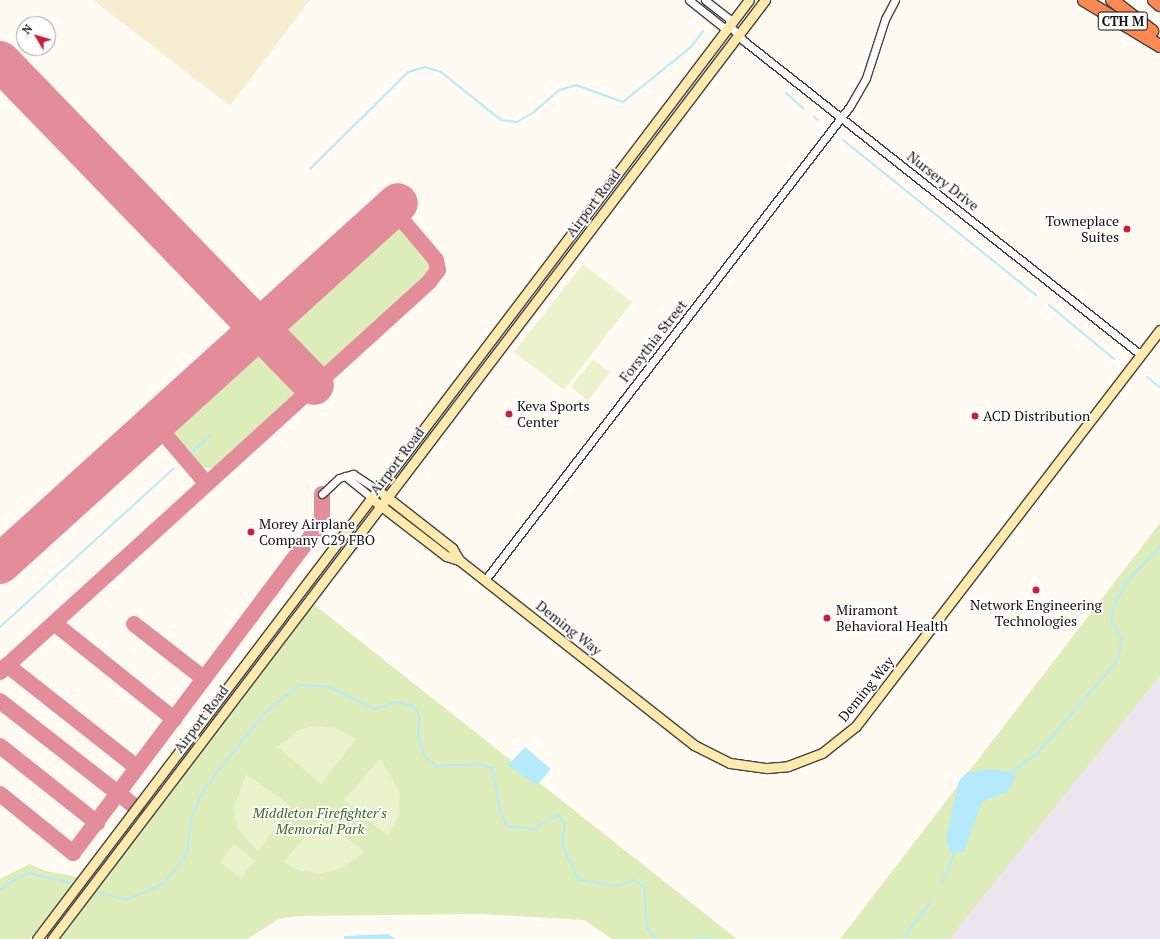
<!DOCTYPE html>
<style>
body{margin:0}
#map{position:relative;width:1160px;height:939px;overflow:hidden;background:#fffbf3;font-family:"PT Serif",serif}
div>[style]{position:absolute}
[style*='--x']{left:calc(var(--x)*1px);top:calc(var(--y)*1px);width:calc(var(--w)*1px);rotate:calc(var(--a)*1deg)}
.industrial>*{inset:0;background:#ece4ef}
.farmland>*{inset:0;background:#f7eed1}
.green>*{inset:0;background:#dcedb9}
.pitch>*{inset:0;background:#ebf3cc}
.water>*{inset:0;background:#b4eafa}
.stream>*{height:2px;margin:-1px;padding:0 1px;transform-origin:1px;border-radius:1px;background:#b4eafa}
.taxiway>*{height:16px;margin:-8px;padding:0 8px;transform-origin:8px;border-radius:8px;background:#e48d9a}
.runway>*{height:40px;margin:-20px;padding:0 20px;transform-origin:20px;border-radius:20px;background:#e48d9a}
.roads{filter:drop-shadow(1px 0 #434343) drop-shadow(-1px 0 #434343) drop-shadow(0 1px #434343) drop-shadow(0 -1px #434343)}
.street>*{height:7px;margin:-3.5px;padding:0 3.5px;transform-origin:3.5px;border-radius:3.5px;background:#fff}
.secondary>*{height:9px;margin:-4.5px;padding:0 4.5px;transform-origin:4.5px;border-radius:4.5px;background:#ffeaae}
.highway>*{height:12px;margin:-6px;padding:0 6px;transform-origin:6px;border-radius:6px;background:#fc8854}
.dots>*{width:11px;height:11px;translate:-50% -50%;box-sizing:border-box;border:2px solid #fff;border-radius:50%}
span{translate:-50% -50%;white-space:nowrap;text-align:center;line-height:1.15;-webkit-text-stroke:4px #fff;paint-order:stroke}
.shield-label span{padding:1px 3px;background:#fff;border:1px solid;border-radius:3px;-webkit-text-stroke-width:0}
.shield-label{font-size:13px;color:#101010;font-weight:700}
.street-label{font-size:14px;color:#101010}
.poi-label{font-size:14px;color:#101010}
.right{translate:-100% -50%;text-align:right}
.left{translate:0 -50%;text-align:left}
.park-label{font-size:14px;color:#386d1b;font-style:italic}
.north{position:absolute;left:16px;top:16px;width:40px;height:40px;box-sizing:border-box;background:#fff;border:1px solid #9f9f9f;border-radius:50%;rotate:308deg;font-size:11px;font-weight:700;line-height:16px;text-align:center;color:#101010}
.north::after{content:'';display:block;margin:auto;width:14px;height:18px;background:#c91f40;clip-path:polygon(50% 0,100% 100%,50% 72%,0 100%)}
</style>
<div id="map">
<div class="industrial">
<div style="clip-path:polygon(1160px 676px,1160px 939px,949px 939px,971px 909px)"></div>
</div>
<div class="farmland">
<div style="clip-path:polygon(93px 0,310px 0,230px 106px)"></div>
</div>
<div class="green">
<div style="clip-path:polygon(397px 227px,429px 257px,432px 267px,426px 277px,325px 369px,282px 325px,383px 233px)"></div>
<div style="clip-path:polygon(258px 348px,300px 391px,220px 465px,214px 469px,201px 467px,172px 434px,175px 422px)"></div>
<div style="clip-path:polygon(1160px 523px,1160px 676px,949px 939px,840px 939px)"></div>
<div style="clip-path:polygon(312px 603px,737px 939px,612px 939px,584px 920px,482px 914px,298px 916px,279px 919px,247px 939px,61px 939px,83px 908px,81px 906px)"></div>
<div style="clip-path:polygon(30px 864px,46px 871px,78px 877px,30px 939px,0 939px,0 879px)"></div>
</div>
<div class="pitch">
<div style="clip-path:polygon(583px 264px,632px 302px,564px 390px,514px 352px)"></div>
<div style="clip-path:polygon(593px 359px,610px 372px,588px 401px,571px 387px)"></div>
<div style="clip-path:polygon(315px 726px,336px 728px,356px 739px,321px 784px,278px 747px,298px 730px)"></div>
<div style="clip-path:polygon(380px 759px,400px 792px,399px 815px,388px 836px,344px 800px)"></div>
<div style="clip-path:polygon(246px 774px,291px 806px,258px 852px,237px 827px,234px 808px)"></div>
<div style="clip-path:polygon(320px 819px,365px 852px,340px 869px,321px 873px,300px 871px,284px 862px)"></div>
<div style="clip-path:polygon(234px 844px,255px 861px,241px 878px,220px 862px)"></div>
</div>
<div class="water">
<div style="clip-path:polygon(525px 747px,551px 769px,537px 785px,508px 765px)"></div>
<div style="clip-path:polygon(991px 769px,1015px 773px,1014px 781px,1007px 792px,982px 802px,964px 852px,950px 852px,946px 838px,959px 781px,966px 773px)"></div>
<div style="clip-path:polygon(388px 934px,396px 939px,344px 939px,344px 936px)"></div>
</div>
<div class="stream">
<div style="--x:786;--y:93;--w:24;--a:42"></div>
<div style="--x:814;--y:117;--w:5;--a:37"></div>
<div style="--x:843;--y:140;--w:248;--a:38.8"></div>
<div style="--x:310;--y:169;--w:138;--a:-44.7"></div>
<div style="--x:408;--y:72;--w:18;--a:-16"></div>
<div style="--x:425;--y:67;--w:17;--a:17"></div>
<div style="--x:441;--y:72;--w:77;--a:38.7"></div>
<div style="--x:501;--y:120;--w:16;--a:7"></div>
<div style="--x:517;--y:122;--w:20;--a:-30"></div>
<div style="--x:534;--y:112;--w:33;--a:-41"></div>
<div style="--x:559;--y:90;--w:18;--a:-16"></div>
<div style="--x:576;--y:85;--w:50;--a:19.9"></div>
<div style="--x:623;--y:102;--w:87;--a:-39"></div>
<div style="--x:691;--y:47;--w:20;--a:-53"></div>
<div style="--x:1049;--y:305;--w:85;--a:39.7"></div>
<div style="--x:1147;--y:377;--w:16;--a:38"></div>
<div style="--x:190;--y:454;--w:26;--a:-43"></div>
<div style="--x:0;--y:627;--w:236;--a:-42.4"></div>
<div style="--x:1009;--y:773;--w:32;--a:-34"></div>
<div style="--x:1036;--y:755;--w:124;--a:-49.2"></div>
<div style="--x:1117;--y:661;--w:22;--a:-77"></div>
<div style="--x:1122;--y:640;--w:22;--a:-120"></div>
<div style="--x:1111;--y:621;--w:18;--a:-77"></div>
<div style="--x:1115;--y:603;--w:26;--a:-61"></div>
<div style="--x:1128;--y:580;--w:46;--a:-45.9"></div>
<div style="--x:942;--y:884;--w:37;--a:-68"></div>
<div style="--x:0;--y:889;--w:32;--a:-30"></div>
<div style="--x:28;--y:873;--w:48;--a:13.2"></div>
<div style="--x:92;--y:890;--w:35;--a:16"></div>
<div style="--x:126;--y:900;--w:40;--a:-23.4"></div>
<div style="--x:163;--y:884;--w:39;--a:-52"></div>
<div style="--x:187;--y:853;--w:35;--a:-83"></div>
<div style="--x:191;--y:818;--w:33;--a:-65"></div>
<div style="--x:205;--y:788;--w:95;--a:-51.8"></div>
<div style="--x:264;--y:713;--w:46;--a:-37.9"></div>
<div style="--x:300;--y:685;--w:29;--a:4"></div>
<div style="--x:329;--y:687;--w:51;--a:25.6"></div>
<div style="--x:375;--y:709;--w:22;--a:-18"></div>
<div style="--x:396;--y:702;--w:16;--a:11"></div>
<div style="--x:412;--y:705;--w:14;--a:56"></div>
<div style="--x:420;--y:717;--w:18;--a:96"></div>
<div style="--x:418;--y:735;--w:21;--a:73"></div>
<div style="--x:424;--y:755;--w:16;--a:45"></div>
<div style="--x:435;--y:766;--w:43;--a:-2.7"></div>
<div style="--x:478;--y:764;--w:15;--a:16"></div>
<div style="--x:492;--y:768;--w:43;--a:79.2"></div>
<div style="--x:500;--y:810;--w:17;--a:66"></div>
<div style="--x:507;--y:826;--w:27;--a:6"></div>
<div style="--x:534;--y:829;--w:28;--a:-30"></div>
<div style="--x:558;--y:815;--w:11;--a:52"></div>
<div style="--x:565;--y:824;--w:21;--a:98"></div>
<div style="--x:562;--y:845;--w:39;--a:64"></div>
<div style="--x:579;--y:880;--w:36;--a:9"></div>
<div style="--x:615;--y:886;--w:19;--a:-18"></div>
<div style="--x:633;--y:880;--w:13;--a:29"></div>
<div style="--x:644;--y:886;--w:42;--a:85.9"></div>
<div style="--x:647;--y:928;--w:15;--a:48"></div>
<div style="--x:694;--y:939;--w:17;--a:0"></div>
<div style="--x:903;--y:939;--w:49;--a:-53.4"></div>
</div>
<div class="taxiway">
<div style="--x:155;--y:423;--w:79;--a:49.6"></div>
<div style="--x:54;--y:623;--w:154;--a:38.7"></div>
<div style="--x:134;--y:624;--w:88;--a:38"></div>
<div style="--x:7;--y:665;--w:164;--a:38.3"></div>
<div style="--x:0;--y:672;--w:580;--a:-42.27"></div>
<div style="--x:429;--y:282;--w:15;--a:-53"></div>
<div style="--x:438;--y:270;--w:10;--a:-101"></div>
<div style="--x:436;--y:260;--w:68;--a:-130.2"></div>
<div style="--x:0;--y:701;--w:174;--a:38"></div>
<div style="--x:0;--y:746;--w:124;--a:38.4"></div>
<div style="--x:0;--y:794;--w:94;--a:38.9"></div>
<div style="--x:73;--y:853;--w:415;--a:-53.1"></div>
<div style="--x:322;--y:521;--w:27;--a:-90"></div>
</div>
<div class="runway">
<div style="--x:0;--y:61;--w:451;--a:45.9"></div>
<div style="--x:0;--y:564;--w:537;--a:-42.21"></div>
</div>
<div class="roads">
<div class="street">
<div style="--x:689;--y:0;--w:43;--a:38.5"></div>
<div style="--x:723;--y:27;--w:7;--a:-8"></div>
<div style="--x:705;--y:0;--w:31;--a:38"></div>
<div style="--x:729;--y:19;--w:7;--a:82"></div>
<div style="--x:730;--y:26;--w:21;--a:47"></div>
<div style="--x:744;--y:41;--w:506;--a:38.34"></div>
<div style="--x:345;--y:476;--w:35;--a:39"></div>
<div style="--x:322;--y:494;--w:23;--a:-43"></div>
<div style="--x:339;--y:478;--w:15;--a:-16"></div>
<div style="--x:353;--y:474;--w:30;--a:33"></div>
<div style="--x:485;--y:580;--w:598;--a:-52.4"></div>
<div style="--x:850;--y:106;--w:32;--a:-60"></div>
<div style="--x:866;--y:78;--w:62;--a:-72.1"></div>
<div style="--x:885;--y:19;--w:21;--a:-62"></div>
</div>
<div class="secondary">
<div style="--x:383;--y:494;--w:88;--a:38"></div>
<div style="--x:452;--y:548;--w:14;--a:60"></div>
<div style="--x:459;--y:560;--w:299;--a:38.2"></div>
<div style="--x:694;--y:745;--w:40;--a:26.6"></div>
<div style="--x:730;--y:763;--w:37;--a:8"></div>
<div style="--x:767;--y:768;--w:21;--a:-5"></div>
<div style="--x:788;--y:766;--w:36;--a:-21"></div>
<div style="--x:822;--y:753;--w:43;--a:-38.5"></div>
<div style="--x:856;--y:726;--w:499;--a:-52.5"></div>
<div style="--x:376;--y:502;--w:88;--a:37.6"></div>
<div style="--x:446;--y:556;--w:14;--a:17"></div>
<div style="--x:37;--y:939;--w:1178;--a:-52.83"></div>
<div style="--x:52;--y:939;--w:1179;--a:-52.79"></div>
</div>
<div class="highway">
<div style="--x:1084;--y:0;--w:89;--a:31.2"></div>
<div style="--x:1112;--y:0;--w:51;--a:37.8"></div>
<div style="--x:1154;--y:0;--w:8;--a:40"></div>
</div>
</div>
<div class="dots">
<div style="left:1127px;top:229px;background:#c91f40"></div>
<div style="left:509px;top:414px;background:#c91f40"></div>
<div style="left:975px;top:416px;background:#c91f40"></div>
<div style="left:251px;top:532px;background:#c91f40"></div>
<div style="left:1036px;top:590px;background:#c91f40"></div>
<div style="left:827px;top:618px;background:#c91f40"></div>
</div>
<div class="shield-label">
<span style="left:1123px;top:21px">CTH M</span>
</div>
<div class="street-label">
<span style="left:943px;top:181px;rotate:38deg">Nursery Drive</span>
<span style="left:593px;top:203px;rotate:-53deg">Airport Road</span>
<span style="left:653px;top:341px;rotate:-52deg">Forsythia Street</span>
<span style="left:397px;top:461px;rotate:-53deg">Airport Road</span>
<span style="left:569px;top:628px;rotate:38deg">Deming Way</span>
<span style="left:866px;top:689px;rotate:-51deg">Deming Way</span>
<span style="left:201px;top:719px;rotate:-53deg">Airport Road</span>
</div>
<div class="poi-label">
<span class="right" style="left:1119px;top:229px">Towneplace<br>Suites</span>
<span class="left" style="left:517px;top:414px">Keva Sports<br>Center</span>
<span class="left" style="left:983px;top:416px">ACD Distribution</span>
<span class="left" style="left:259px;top:532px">Morey Airplane<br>Company C29 FBO</span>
<span style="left:1036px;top:613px">Network Engineering<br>Technologies</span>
<span class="left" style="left:836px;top:618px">Miramont<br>Behavioral Health</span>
</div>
<div class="park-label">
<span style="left:320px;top:821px">Middleton Firefighter's<br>Memorial Park</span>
</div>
<div class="north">N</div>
</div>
